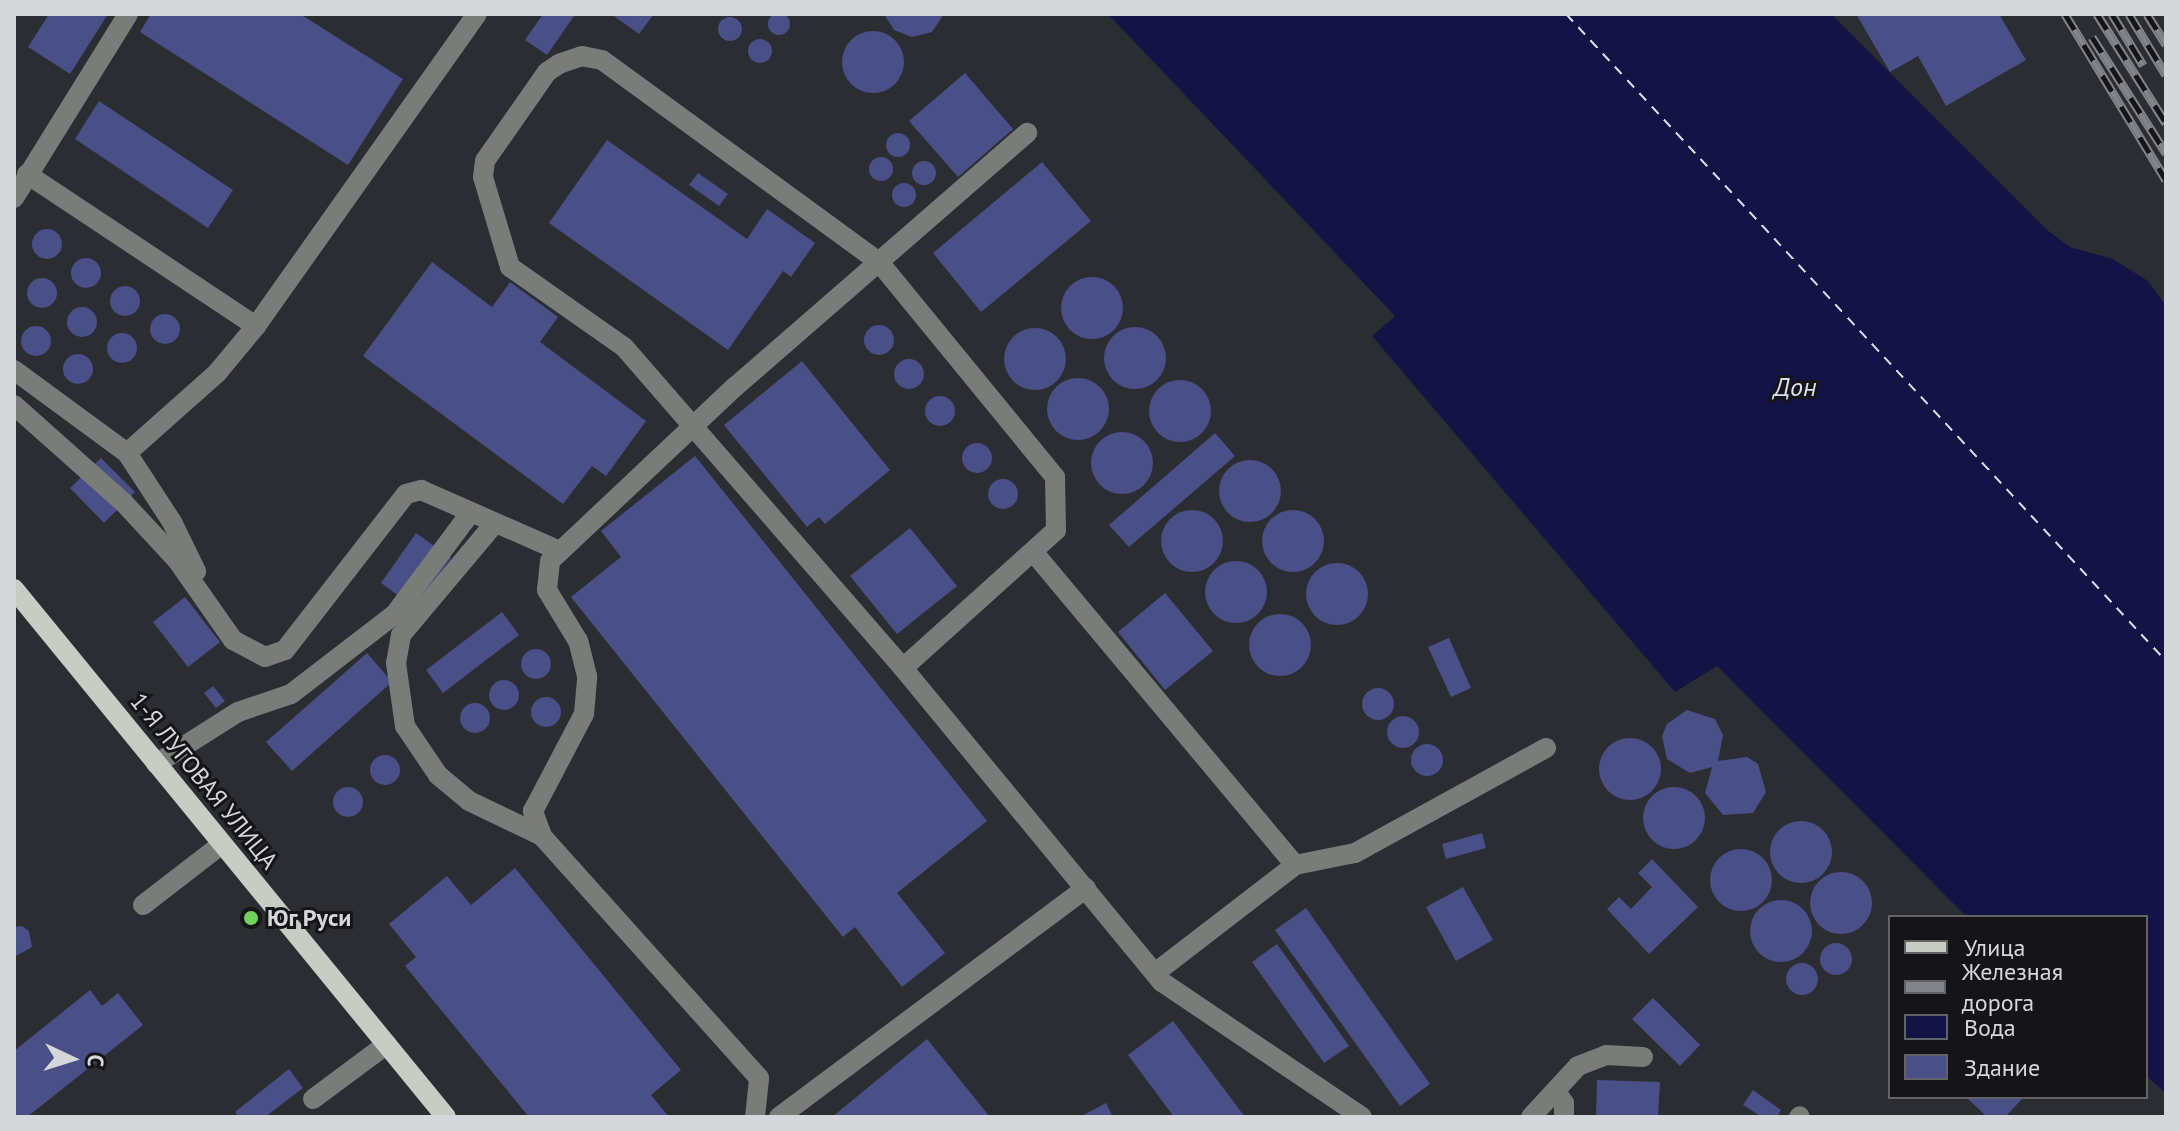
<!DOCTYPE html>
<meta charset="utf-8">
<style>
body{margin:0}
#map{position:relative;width:2180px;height:1131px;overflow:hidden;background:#2b2d33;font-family:"PT Sans",sans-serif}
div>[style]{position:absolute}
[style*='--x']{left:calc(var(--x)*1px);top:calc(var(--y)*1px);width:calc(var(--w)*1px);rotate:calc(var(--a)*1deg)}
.water>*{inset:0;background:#141345}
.ferry>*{height:2px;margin-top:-1px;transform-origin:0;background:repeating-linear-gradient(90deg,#dadeef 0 10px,transparent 0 18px)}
.building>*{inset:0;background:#494f87}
.round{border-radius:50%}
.minor>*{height:20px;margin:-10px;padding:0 10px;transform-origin:10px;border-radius:10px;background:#7a7c79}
.major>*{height:20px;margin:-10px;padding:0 10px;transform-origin:10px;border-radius:10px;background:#c7ccc5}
.rail>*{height:9px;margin-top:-4.5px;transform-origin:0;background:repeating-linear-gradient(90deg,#151518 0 18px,#828489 0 36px);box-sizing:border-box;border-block:2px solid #828489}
.dots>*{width:22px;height:22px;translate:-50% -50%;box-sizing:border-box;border:4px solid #151518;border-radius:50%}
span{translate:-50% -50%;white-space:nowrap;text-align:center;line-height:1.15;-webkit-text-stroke:6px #151518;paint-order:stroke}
.street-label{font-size:24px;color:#d6d7db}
.poi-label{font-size:24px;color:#d6d7db;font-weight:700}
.left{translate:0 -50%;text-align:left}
.water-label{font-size:26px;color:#dadeef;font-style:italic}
.frame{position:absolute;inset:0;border:16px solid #d6d7db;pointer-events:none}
.legend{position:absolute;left:1888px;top:915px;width:260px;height:184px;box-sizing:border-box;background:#151518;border:2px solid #626366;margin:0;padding:10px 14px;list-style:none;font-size:24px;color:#d6d7db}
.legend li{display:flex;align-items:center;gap:16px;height:40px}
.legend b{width:40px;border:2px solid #626366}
.north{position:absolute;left:32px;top:1019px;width:80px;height:80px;-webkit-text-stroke:6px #151518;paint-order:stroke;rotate:94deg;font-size:22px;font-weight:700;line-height:32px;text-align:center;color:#d6d7db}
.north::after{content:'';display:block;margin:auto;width:28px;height:36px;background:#d6d7db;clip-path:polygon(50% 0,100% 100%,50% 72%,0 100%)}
</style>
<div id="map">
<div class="water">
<div style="clip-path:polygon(1108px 14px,1831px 14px,2047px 230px,2070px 247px,2113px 259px,2148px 281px,2166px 306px,2166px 1093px,2146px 1076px,2146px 917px,1967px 917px,1717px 666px,1675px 692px,1372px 336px,1395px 316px)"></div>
</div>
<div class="ferry">
<div style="--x:1566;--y:14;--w:882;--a:47.16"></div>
</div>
<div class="building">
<div class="round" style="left:768px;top:13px;width:22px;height:22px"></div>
<div style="clip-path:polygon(49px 14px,108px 14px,70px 74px,28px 47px)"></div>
<div style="clip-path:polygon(151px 14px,300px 14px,403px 79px,348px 165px,140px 32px)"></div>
<div style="clip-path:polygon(543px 14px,574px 16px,547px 55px,525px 40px)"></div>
<div style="clip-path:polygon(611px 14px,654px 14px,639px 34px)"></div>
<div style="clip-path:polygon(884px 14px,944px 14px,932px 32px,912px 37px,894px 30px)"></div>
<div style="clip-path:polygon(1856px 14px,1999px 14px,2026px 60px,1946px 106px,1918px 56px,1890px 72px)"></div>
<div class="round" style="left:718px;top:17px;width:24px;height:24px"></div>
<div class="round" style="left:842px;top:31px;width:62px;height:62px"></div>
<div class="round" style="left:748px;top:39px;width:24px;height:24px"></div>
<div style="clip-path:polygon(965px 73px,1013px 129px,958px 177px,909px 121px)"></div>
<div style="clip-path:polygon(99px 101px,233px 190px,208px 228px,75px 139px)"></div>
<div class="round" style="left:886px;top:133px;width:24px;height:24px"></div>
<div style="clip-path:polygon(607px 140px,747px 239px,767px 209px,815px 243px,791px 277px,783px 271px,728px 350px,549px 223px)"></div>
<div class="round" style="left:869px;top:157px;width:24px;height:24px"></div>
<div class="round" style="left:912px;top:161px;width:24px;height:24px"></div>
<div style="clip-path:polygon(1042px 162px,1091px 221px,981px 312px,933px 253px)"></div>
<div style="clip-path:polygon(698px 173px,728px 194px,719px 206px,689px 185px)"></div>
<div class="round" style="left:892px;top:183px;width:24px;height:24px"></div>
<div class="round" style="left:32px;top:229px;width:30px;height:30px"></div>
<div class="round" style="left:71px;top:258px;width:30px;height:30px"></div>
<div style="clip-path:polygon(432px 262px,492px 307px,510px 282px,558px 317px,540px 342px,646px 421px,606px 476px,592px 466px,563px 504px,363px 356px)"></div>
<div class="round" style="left:1061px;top:277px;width:62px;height:62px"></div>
<div class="round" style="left:27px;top:278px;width:30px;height:30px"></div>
<div class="round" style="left:110px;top:286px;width:30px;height:30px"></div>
<div class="round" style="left:67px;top:307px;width:30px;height:30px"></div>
<div class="round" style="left:150px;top:314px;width:30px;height:30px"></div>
<div class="round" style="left:864px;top:325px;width:30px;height:30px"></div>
<div class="round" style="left:21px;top:326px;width:30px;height:30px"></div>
<div class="round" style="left:1104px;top:327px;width:62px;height:62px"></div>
<div class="round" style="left:1004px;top:328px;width:62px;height:62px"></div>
<div class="round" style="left:107px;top:333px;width:30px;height:30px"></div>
<div class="round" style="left:63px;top:354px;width:30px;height:30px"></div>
<div class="round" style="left:894px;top:359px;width:30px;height:30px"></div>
<div style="clip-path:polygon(802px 361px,890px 470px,825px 524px,819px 517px,807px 527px,724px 425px)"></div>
<div class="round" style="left:1047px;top:378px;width:62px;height:62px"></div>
<div class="round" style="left:1149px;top:380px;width:62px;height:62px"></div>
<div class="round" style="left:925px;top:396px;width:30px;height:30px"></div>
<div class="round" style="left:1091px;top:432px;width:62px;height:62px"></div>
<div style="clip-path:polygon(1215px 433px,1235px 456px,1129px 547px,1109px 525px)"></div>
<div class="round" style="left:962px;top:443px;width:30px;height:30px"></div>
<div style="clip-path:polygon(695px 456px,987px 821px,897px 893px,945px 953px,902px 987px,855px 927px,843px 937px,571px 597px,621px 557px,601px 531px)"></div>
<div style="clip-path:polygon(101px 458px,135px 492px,104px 523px,70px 488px)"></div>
<div class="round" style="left:1219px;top:460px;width:62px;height:62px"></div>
<div class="round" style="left:988px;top:479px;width:30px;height:30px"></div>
<div class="round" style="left:1161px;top:510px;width:62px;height:62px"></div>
<div class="round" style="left:1262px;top:510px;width:62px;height:62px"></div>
<div style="clip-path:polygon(910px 528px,957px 586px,897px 634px,850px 576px)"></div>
<div style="clip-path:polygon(416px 533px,451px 558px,415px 608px,381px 583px)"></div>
<div class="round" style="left:1205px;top:561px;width:62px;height:62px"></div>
<div class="round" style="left:1306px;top:563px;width:62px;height:62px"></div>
<div style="clip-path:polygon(1165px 593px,1213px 651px,1165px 690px,1118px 632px)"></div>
<div style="clip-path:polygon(185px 597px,220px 642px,188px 667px,153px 622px)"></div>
<div style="clip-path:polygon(502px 612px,519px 635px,443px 693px,426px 670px)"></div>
<div class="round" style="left:1249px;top:614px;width:62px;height:62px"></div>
<div style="clip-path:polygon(1449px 638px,1471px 688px,1451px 697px,1428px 647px)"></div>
<div class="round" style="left:521px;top:649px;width:30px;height:30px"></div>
<div style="clip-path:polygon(367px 653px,392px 682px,292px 771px,266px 742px)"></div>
<div class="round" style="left:489px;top:680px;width:30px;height:30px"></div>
<div style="clip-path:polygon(213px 686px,225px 701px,216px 708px,204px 693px)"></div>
<div class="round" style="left:1362px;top:688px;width:32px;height:32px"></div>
<div class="round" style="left:531px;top:697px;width:30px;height:30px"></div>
<div class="round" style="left:460px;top:703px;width:30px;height:30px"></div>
<div style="clip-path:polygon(1687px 710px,1715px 719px,1723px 735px,1718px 761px,1747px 757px,1758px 764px,1766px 792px,1753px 813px,1723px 815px,1705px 793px,1712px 767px,1690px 773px,1667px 759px,1662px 736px,1667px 724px)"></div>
<div class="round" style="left:1387px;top:716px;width:32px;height:32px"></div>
<div class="round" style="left:1599px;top:738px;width:62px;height:62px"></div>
<div class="round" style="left:1411px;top:744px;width:32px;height:32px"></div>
<div class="round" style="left:370px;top:755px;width:30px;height:30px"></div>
<div class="round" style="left:333px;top:787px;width:30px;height:30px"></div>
<div class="round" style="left:1643px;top:787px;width:62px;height:62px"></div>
<div class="round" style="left:1770px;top:821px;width:62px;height:62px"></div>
<div style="clip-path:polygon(1482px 833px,1486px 848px,1446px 859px,1442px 844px)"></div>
<div class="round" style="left:1710px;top:849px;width:62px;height:62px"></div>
<div style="clip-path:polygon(1652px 859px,1698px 907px,1649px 954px,1607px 909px,1619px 897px,1631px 909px,1652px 887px,1638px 873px)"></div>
<div style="clip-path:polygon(515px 868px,681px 1070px,651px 1095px,669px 1117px,529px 1117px,405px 966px,416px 957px,389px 924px,447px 876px,471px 905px)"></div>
<div class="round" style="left:1810px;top:872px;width:62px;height:62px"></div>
<div style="clip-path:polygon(1463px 887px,1493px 940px,1456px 961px,1426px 907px)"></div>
<div class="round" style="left:1750px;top:900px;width:62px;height:62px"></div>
<div style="clip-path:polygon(1306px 908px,1430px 1084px,1400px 1106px,1275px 930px)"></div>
<div style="clip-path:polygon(22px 926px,29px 931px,32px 947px,14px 957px,14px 927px)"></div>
<div class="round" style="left:1820px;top:943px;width:32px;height:32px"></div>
<div style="clip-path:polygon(1277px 944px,1349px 1046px,1324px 1063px,1252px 962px)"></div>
<div class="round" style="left:1786px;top:963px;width:32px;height:32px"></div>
<div style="clip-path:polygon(90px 990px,102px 1006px,118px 993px,143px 1025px,27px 1117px,14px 1117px,14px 1051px)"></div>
<div style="clip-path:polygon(1653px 998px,1700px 1045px,1680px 1066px,1632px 1019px)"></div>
<div style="clip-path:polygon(1173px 1021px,1245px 1117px,1174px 1117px,1128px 1055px)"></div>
<div style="clip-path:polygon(927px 1039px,990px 1117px,832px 1117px)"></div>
<div style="clip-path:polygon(289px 1069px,303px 1088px,265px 1117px,239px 1117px,235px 1112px)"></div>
<div style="clip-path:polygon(1597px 1080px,1660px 1082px,1658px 1117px,1596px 1117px)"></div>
<div style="clip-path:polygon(1753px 1090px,1781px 1110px,1777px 1117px,1762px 1117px,1743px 1105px)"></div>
<div style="clip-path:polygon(1966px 1097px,2024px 1097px,2005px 1117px,1987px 1117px)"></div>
<div style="clip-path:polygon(1106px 1103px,1113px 1117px,1080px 1117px)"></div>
</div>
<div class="minor">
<div style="--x:27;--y:174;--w:275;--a:33.6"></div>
<div style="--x:14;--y:198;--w:216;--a:-58.2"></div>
<div style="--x:14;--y:370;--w:140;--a:36.3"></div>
<div style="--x:127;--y:453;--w:82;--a:56.9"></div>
<div style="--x:172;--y:522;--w:55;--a:63.9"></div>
<div style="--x:14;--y:405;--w:147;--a:41.7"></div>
<div style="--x:124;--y:503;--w:78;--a:47.1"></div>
<div style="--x:177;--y:560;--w:98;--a:55"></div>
<div style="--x:233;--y:640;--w:36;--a:28"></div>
<div style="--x:265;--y:657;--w:21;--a:-19"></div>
<div style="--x:285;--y:650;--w:197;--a:-52.2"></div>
<div style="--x:406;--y:494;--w:16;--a:-15"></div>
<div style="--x:421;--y:490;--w:152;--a:23.7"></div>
<div style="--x:127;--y:453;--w:120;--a:-41.6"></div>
<div style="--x:217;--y:373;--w:61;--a:-50.3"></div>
<div style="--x:256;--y:326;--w:382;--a:-54.7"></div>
<div style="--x:495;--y:523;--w:146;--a:130"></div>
<div style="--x:401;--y:635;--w:28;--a:100"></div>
<div style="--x:396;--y:663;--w:64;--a:81.9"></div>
<div style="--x:405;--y:726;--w:59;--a:56"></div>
<div style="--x:438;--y:775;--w:40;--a:40"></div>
<div style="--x:469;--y:801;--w:81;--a:25.6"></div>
<div style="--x:1035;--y:554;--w:405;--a:50.1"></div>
<div style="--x:903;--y:668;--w:206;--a:-42"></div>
<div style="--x:1056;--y:530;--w:53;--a:-91.1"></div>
<div style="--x:1055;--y:477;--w:278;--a:-129.3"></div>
<div style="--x:879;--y:262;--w:343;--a:-143.9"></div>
<div style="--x:602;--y:60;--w:20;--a:-169"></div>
<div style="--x:582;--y:56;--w:24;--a:161"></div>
<div style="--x:559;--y:64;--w:14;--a:146"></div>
<div style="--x:547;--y:72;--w:108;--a:124.9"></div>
<div style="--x:485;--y:161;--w:16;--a:97"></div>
<div style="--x:483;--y:177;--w:94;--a:73.3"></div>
<div style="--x:510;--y:267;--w:139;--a:35.1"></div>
<div style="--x:624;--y:347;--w:425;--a:49"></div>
<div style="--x:903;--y:668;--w:407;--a:50.5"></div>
<div style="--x:1162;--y:982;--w:241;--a:34"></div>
<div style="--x:156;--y:764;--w:97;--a:-32.4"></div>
<div style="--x:238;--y:712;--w:56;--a:-18.8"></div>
<div style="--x:291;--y:694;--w:131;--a:-37.6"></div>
<div style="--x:395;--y:614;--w:127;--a:-53.3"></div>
<div style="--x:143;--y:905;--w:100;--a:-37.7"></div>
<div style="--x:1155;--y:973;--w:177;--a:-37.6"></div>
<div style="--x:1295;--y:865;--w:61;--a:-11.3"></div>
<div style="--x:1355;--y:853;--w:218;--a:-28.8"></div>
<div style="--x:1556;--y:1092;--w:14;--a:54"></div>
<div style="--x:1564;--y:1103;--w:14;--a:90"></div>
<div style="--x:313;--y:1099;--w:92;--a:-36.6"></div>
<div style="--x:755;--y:1117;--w:39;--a:-84"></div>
<div style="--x:759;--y:1078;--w:325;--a:-131.9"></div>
<div style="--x:542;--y:836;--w:27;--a:-110"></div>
<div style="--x:533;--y:811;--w:110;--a:-62.3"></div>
<div style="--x:584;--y:714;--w:38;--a:-85"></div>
<div style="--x:587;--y:676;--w:36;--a:-104"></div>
<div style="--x:578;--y:641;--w:60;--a:-121.3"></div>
<div style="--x:547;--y:590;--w:29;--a:-84"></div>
<div style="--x:550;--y:561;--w:255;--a:-43.3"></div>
<div style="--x:736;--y:386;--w:386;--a:-41"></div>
<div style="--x:779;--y:1117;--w:383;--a:-36.7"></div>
<div style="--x:1531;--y:1117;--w:69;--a:-47.3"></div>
<div style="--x:1578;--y:1066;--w:30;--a:-21"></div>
<div style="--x:1606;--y:1055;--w:37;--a:3"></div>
<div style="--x:1799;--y:1117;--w:1;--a:-45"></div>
</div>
<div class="major">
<div style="--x:14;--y:589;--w:682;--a:50.71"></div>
</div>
<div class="rail">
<div style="--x:2065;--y:14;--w:194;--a:58.7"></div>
<div style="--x:2097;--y:14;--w:129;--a:57.7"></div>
<div style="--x:2112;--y:14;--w:60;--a:58.7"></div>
<div style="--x:2129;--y:14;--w:71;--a:58.8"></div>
<div style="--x:2147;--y:14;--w:36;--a:58"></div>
<div style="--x:2092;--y:37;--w:138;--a:57.5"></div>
</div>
<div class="dots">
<div style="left:251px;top:918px;background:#73d25c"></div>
</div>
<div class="street-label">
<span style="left:204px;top:781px;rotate:51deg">1-Я ЛУГОВАЯ УЛИЦА</span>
</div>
<div class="poi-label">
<span class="left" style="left:267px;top:918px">Юг Руси</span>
</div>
<div class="water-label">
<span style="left:1795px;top:387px">Дон</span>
</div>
<div class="frame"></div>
<ul class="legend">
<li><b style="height:10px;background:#c7ccc5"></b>Улица</li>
<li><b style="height:10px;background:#828489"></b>Железная дорога</li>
<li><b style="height:22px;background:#141345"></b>Вода</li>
<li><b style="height:22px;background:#494f87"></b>Здание</li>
</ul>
<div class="north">С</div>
</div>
